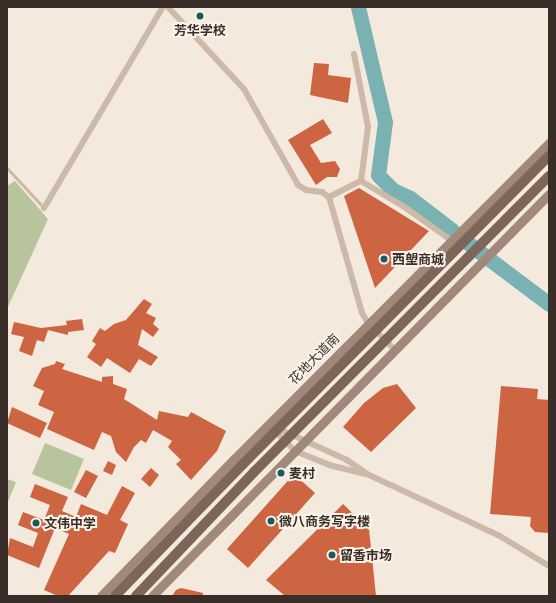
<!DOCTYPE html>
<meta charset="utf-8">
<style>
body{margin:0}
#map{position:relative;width:556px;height:603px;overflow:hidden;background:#f4e9dd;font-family:"Exo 2","Noto Sans SC",sans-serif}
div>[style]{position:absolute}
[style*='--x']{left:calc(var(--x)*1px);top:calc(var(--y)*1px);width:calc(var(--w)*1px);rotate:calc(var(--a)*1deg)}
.green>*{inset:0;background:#b7c49c}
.river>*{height:15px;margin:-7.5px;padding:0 7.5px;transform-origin:7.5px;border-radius:7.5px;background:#7ab1b3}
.building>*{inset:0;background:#cd6442}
.service>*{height:3px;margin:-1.5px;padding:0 1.5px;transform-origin:1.5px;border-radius:1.5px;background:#cdb9a8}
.minor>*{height:6px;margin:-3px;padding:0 3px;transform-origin:3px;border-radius:3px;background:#cdb9a8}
.secondary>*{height:9px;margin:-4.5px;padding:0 4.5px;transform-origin:4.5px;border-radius:4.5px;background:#a18879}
.primary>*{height:10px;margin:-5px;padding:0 5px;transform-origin:5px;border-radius:5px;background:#7d6559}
.dots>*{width:11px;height:11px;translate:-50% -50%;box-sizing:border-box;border:2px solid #fbf3ea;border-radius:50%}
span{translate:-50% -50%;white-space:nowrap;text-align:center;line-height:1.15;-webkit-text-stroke:4px #fbf3ea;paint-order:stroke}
.poi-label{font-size:13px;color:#3a2e29;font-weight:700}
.left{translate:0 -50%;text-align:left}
.street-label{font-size:13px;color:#3a2e29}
.frame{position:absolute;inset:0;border:8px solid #3a2e29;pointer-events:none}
</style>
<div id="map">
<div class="green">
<div style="clip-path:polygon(15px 181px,48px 219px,7px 309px,7px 186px)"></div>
<div style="clip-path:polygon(45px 443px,84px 459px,71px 490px,32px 474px)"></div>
<div style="clip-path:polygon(7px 479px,16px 482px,7px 504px)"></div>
</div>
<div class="river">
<div style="--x:358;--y:7;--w:118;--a:76.8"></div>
<div style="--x:385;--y:122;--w:53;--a:97.5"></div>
<div style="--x:378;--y:175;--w:21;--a:45"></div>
<div style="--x:393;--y:190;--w:19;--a:25"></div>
<div style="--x:410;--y:198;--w:53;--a:37.3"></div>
<div style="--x:464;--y:240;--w:106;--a:37"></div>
</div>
<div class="building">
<div style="clip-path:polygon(314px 63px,329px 64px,328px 75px,351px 78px,348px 103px,310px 95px)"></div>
<div style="clip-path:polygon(323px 119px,332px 133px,310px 145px,321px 163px,335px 161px,340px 169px,337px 177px,327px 177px,316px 185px,288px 140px)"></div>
<div style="clip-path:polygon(359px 188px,429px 231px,375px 288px,344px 196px)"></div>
<div style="clip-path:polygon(144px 299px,152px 304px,146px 313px,156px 318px,153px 324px,159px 329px,153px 337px,142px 329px,138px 345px,158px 357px,151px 366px,139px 359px,130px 373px,107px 358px,101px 367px,87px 357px,96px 344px,92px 341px,100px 328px,105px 331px,114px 324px,126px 320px)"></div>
<div style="clip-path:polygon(82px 319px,84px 330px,68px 332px,68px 335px,48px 330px,44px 342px,37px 340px,32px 356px,19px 351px,24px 337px,11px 334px,14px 322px,41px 328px,67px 325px,66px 321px)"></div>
<div style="clip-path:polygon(56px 361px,65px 364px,62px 369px,102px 382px,102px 377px,113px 376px,113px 384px,127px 389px,124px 399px,157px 420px,159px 411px,188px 417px,191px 412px,226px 431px,217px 451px,191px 480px,176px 464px,181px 460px,168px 447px,172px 441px,153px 430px,146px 443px,141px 440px,134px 447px,126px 462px,116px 452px,111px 436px,102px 432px,94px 450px,47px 429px,54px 412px,38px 405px,44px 391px,33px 386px,42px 368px,55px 364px)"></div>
<div style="clip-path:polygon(397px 384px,416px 408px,371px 452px,343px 427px,364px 403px,383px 388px)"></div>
<div style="clip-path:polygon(501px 386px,538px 389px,537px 399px,549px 400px,549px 533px,535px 532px,530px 526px,531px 517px,490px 514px)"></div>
<div style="clip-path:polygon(12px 407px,47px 423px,40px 438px,7px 423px)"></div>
<div style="clip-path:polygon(108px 461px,116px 465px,112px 475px,103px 471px)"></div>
<div style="clip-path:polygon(151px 468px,159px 475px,150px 487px,141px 479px)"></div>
<div style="clip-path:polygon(86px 470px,98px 476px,86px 498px,74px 492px)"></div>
<div style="clip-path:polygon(294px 474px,315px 493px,248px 568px,227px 549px)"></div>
<div style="clip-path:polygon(35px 484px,68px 497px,62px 511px,76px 517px,81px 504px,107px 515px,122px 486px,135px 493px,120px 520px,128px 524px,115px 553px,109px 551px,68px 596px,58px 596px,44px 590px,69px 534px,55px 528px,39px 568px,7px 555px,10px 538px,33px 547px,38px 533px,18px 525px,23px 512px,44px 520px,50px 505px,30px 497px)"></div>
<div style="clip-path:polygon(343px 504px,369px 529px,376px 596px,285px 596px,266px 580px)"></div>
<div style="clip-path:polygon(181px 588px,203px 593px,203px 596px,172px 596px,176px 590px)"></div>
</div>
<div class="service">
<div style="--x:7;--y:168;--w:54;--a:47.2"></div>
</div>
<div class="minor">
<div style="--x:168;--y:7;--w:112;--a:47.2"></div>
<div style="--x:244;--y:89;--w:110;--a:60.6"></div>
<div style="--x:298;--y:185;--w:9;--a:32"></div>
<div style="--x:306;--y:190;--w:16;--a:7"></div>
<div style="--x:322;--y:192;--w:9;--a:36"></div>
<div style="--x:329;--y:197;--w:121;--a:74.1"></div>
<div style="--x:362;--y:313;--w:12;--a:59"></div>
<div style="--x:368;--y:323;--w:38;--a:45"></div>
<div style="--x:354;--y:54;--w:74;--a:79.1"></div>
<div style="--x:368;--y:127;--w:54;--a:97.4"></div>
<div style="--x:329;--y:197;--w:36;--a:-27"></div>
<div style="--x:361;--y:181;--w:49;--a:30.8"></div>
<div style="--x:403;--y:206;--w:60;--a:35.5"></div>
<div style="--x:44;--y:208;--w:234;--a:-59.4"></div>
<div style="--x:277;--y:428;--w:77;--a:24.6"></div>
<div style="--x:347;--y:460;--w:24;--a:35"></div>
<div style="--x:367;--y:474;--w:145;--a:25"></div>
<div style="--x:498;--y:535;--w:60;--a:31.3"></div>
<div style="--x:273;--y:429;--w:31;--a:45"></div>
<div style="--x:295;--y:451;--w:37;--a:22"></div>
<div style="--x:329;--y:465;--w:37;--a:14"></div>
</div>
<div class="secondary">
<div style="--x:101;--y:596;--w:190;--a:-45.9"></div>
<div style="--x:233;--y:460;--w:448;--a:-45.1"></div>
<div style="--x:152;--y:596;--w:565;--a:-45.36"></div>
</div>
<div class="primary">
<div style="--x:115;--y:596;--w:185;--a:-45.9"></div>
<div style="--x:244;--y:463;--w:433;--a:-45.2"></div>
<div style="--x:136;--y:596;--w:171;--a:-46.4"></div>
<div style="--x:254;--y:472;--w:418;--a:-45.1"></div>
</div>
<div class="dots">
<div style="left:200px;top:16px;background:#1b5a5e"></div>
<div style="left:384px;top:259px;background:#1b5a5e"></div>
<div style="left:281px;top:473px;background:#1b5a5e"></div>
<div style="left:271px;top:521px;background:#1b5a5e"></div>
<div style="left:36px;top:523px;background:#1b5a5e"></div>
<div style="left:332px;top:555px;background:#1b5a5e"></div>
</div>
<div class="poi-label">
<span style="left:200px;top:30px">芳华学校</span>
<span class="left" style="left:392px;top:259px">西塱商城</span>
<span class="left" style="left:289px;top:473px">麦村</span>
<span class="left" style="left:279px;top:521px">微八商务写字楼</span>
<span class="left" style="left:44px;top:523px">文伟中学</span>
<span class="left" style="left:340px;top:555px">留香市场</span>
</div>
<div class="street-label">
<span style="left:314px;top:359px;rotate:-45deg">花地大道南</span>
</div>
<div class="frame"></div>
</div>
